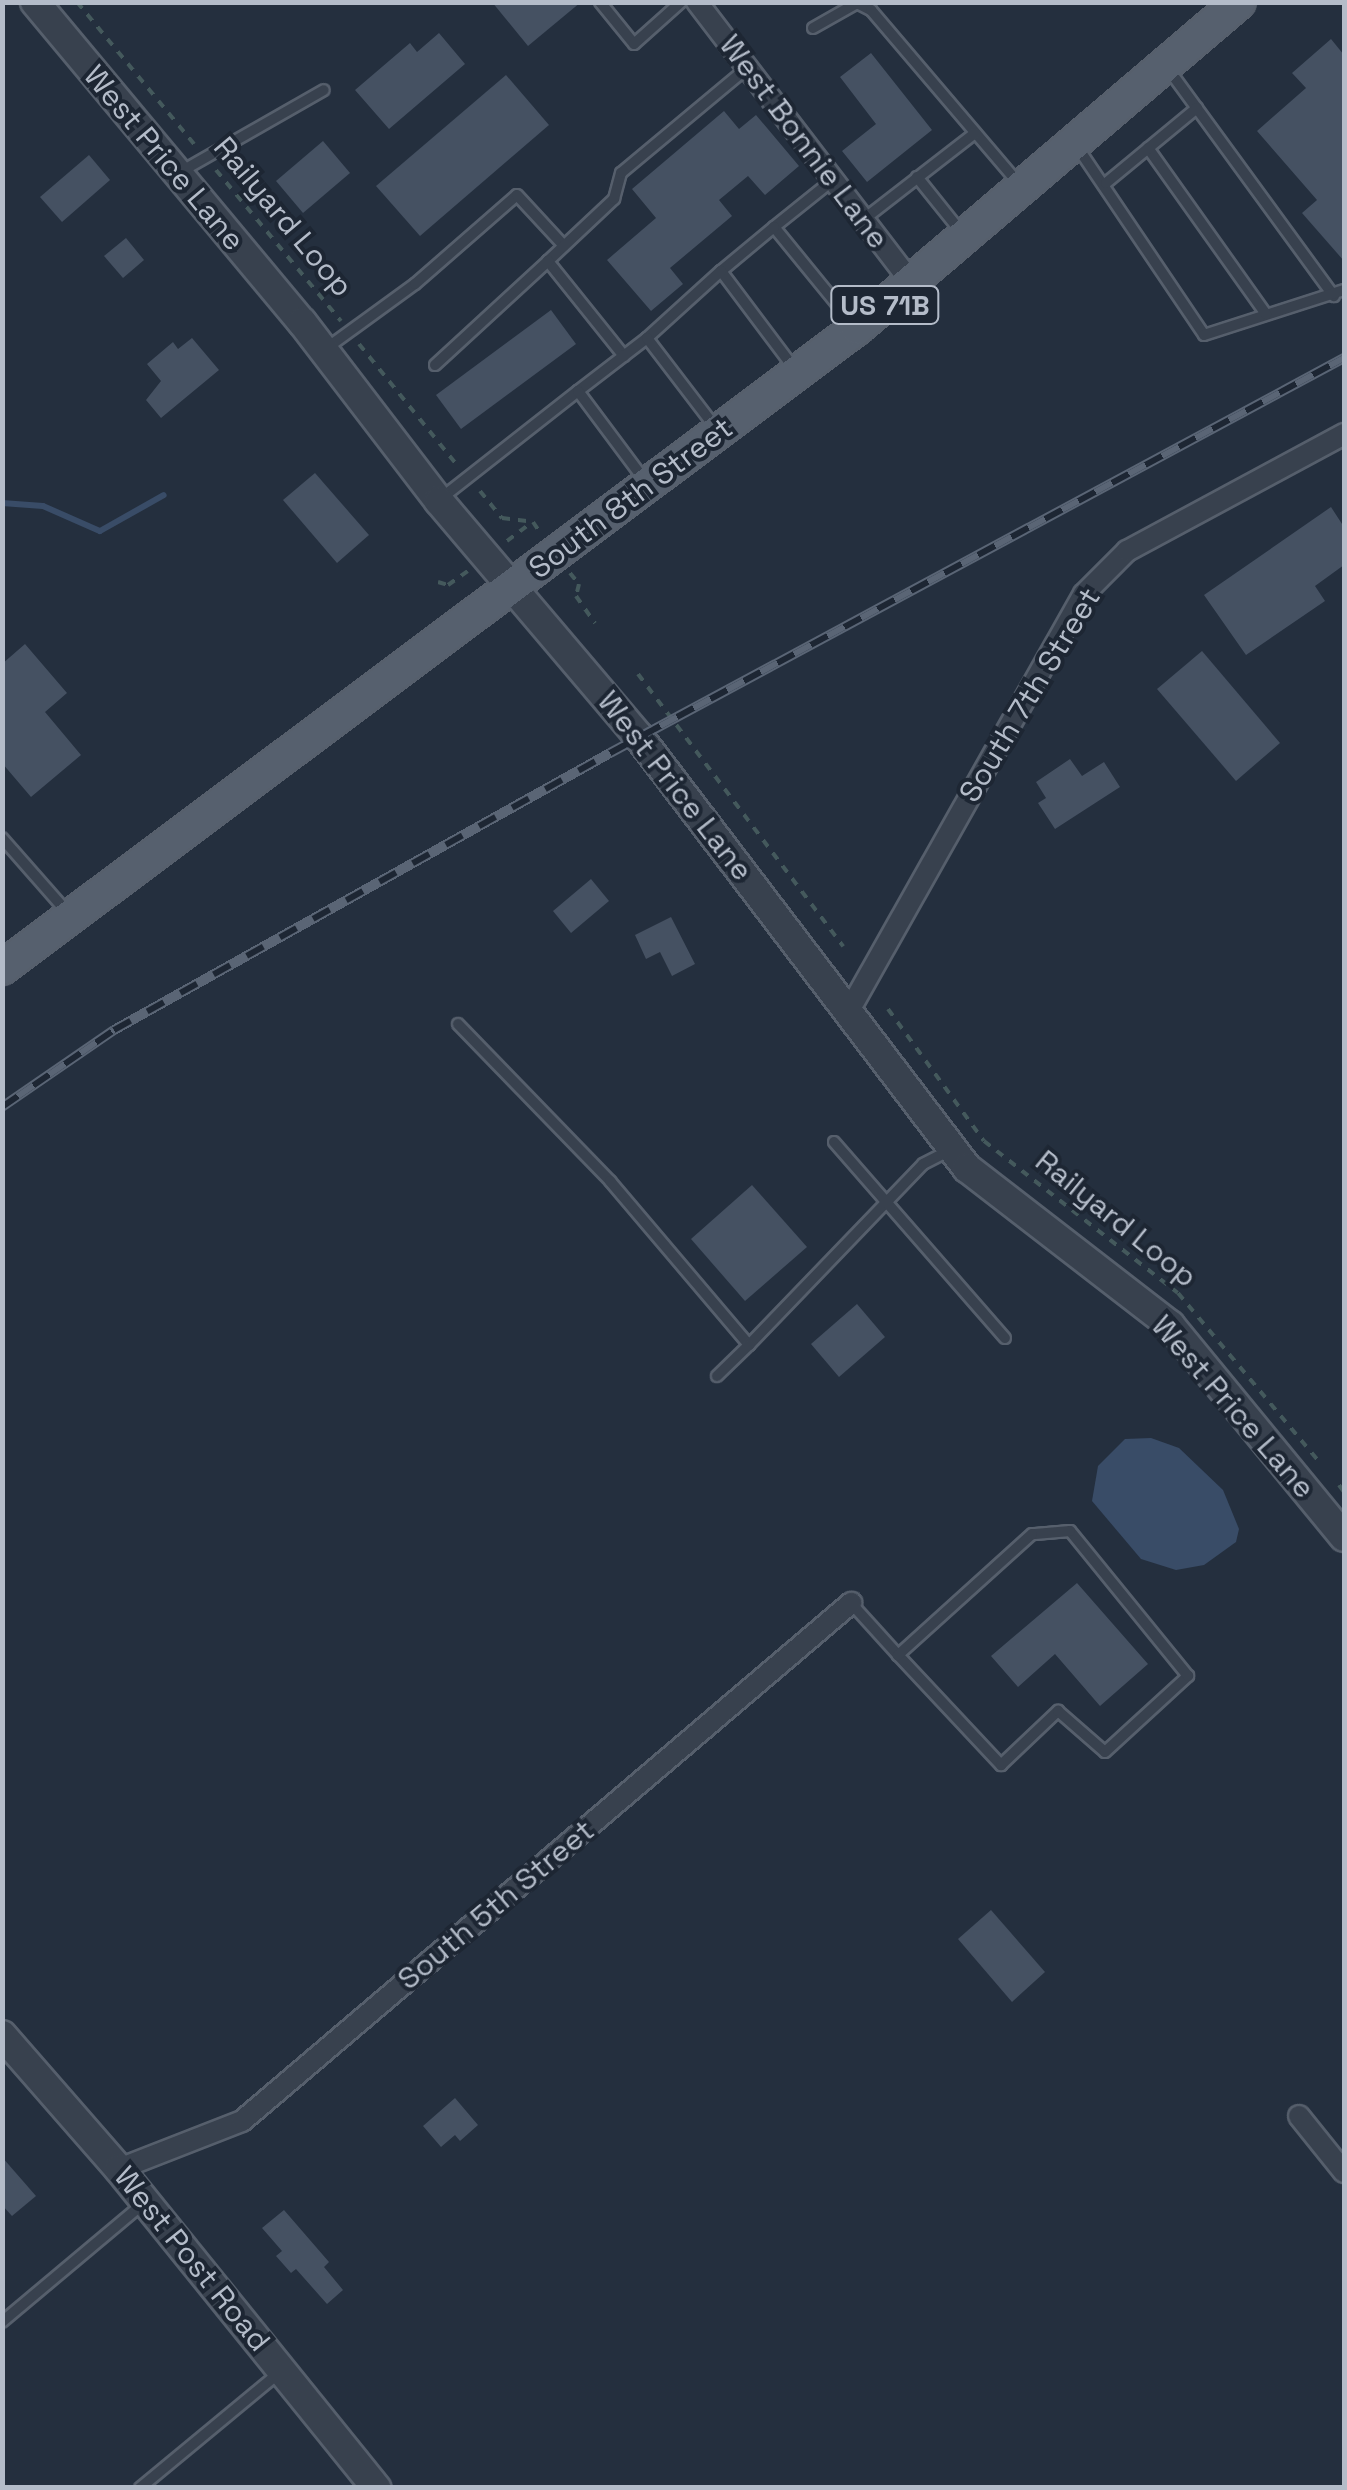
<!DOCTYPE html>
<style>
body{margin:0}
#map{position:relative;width:1347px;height:2490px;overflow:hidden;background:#242f3e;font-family:"Space Grotesk",sans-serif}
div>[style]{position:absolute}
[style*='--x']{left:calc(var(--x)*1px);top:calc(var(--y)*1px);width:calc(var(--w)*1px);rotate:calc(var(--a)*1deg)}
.water>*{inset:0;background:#394c67}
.stream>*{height:6px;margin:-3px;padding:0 3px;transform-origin:3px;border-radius:3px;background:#394c67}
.building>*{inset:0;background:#455162}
.path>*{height:4px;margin-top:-2px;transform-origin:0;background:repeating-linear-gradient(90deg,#44595c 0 8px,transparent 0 16px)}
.roads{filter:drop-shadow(2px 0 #565f6c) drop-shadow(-2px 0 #565f6c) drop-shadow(0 2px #565f6c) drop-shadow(0 -2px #565f6c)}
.service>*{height:10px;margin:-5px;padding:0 5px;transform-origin:5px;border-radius:5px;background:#38414e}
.minor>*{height:20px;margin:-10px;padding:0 10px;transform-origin:10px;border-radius:10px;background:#38414e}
.tertiary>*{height:28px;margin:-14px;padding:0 14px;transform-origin:14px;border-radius:14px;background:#38414e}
.primary>*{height:32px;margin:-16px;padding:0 16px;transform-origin:16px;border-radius:16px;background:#56606e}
.rail>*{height:10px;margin-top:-5px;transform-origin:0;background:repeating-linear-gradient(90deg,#1d2633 0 19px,#5a6575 0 38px);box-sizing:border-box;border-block:2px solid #5a6575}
span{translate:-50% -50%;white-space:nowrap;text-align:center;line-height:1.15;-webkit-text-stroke:8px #1d2633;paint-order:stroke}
.shield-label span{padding:2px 8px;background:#1d2633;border:2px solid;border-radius:8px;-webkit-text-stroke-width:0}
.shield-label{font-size:28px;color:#b4bcc9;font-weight:700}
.street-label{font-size:30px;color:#b4bcc9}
.frame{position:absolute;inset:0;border:5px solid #b4bcc9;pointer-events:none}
</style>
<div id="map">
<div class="water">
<div style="clip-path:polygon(1151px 1438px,1179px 1448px,1223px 1490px,1239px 1529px,1236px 1542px,1204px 1565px,1176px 1570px,1141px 1559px,1092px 1501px,1098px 1466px,1125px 1439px)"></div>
</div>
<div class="stream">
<div style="--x:2;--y:503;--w:41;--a:4.2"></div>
<div style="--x:43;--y:506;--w:62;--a:23.7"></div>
<div style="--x:100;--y:531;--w:73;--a:-29.4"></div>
</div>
<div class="building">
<div style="clip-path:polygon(492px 2px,581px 2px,528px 46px)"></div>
<div style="clip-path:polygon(439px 33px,465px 64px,389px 129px,355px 90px,410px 43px,417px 52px)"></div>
<div style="clip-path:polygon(1331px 39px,1344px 55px,1344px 261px,1302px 213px,1317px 200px,1257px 131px,1306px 88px,1292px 73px)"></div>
<div style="clip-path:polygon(871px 53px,932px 130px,867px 182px,842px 151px,876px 124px,840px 77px)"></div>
<div style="clip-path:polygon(506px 75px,549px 125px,420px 236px,376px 186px)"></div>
<div style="clip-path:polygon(724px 111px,739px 129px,756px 115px,799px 166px,765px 195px,748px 176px,719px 200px,732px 216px,670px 268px,683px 284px,651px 311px,607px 260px,656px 218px,632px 189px)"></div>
<div style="clip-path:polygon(323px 141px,350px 173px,303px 213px,276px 181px)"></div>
<div style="clip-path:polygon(89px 155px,110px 180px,62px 222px,40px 197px)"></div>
<div style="clip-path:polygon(126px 238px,144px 260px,123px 278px,104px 256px)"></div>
<div style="clip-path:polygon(551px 310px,576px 344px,461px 429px,436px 395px)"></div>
<div style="clip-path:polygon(192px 338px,219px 370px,161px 418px,146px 400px,161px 381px,147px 364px,173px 342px,178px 349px)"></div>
<div style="clip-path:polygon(315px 473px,369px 535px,337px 563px,283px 500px)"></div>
<div style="clip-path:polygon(1331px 507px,1344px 527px,1344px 565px,1315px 586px,1325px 601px,1246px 655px,1204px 595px)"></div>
<div style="clip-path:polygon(25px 644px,67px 693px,45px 712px,81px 755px,31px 797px,2px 763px,2px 664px)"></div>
<div style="clip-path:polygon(1202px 651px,1280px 743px,1236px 781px,1157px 689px)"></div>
<div style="clip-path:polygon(1070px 759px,1082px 776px,1104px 762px,1120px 787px,1055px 829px,1038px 803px,1046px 798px,1036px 782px)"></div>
<div style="clip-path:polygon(591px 879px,609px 901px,571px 933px,553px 911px)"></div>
<div style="clip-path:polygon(671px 917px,695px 964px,672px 976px,660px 952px,646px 959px,635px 935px)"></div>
<div style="clip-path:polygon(752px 1185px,807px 1247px,745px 1301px,691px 1239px)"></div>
<div style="clip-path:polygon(857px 1304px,885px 1337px,839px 1377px,811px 1344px)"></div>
<div style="clip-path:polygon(1077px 1583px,1148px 1664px,1100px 1706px,1055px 1654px,1018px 1687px,991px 1656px)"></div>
<div style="clip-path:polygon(991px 1910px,1045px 1972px,1012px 2002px,958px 1939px)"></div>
<div style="clip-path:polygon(455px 2098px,478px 2125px,460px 2141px,455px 2135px,441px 2147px,423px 2126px)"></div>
<div style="clip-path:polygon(2px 2157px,36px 2196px,12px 2216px,2px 2205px)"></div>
<div style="clip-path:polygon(284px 2210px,329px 2262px,324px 2267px,343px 2290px,327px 2304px,296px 2269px,291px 2273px,276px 2256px,282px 2251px,262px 2228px)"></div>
</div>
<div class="path">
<div style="--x:77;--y:2;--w:184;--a:50.5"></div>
<div style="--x:216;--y:170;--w:196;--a:50.4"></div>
<div style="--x:359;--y:344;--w:156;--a:51"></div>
<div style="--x:480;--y:491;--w:35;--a:51"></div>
<div style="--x:502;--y:518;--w:31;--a:7"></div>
<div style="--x:533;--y:522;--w:14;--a:56"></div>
<div style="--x:507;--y:541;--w:31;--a:-37"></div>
<div style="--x:570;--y:573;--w:14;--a:51"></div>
<div style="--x:579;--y:584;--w:12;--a:104"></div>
<div style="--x:576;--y:596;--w:33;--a:55"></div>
<div style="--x:438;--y:582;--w:10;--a:17"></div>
<div style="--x:448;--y:585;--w:24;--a:-35"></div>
<div style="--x:638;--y:674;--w:341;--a:53"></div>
<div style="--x:888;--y:1009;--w:163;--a:54"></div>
<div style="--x:984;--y:1141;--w:246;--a:38.1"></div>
<div style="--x:1178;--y:1293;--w:222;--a:50.1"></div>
<div style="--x:1339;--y:1485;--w:9;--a:54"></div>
</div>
<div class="roads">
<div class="service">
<div style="--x:600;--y:2;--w:54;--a:51"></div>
<div style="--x:634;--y:44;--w:63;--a:-41.8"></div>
<div style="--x:813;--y:28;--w:51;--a:-29.6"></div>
<div style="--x:857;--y:3;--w:16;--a:27"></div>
<div style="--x:871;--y:10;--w:227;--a:49.6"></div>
<div style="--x:1169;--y:70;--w:280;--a:53.9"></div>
<div style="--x:1078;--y:148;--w:225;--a:56"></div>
<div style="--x:1204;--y:335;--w:147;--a:-17.8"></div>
<div style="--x:1148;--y:148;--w:204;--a:54.6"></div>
<div style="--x:182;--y:171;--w:163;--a:-29.7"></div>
<div style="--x:917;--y:177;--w:70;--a:51.3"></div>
<div style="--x:834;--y:179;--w:77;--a:141.3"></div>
<div style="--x:774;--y:227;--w:125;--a:50.8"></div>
<div style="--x:1106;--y:183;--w:118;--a:-39.5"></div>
<div style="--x:863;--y:220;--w:142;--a:-37.8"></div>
<div style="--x:774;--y:227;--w:69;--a:140.3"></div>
<div style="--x:721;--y:271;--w:125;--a:53.1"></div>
<div style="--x:647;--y:338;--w:100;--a:-42.2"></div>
<div style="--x:324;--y:350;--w:112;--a:-36"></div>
<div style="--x:415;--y:284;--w:135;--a:-41.1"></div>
<div style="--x:517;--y:195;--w:69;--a:47.3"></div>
<div style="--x:624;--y:356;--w:122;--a:-128.7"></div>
<div style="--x:548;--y:261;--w:91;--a:-43.2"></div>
<div style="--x:614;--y:199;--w:27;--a:-75"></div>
<div style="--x:621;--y:173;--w:165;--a:-39.8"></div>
<div style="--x:435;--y:365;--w:154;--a:-42.6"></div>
<div style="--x:578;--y:391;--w:87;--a:-37.5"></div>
<div style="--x:647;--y:338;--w:112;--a:52.6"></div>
<div style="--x:439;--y:500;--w:177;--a:-38.1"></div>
<div style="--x:578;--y:391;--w:112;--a:53.3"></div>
<div style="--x:2;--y:838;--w:98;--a:48.7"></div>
<div style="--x:458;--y:1024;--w:219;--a:45.9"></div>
<div style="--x:610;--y:1181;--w:215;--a:49.7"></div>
<div style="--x:749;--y:1345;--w:251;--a:-46.1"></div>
<div style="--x:923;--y:1164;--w:28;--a:-27"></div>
<div style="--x:834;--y:1142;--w:260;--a:48.9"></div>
<div style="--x:717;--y:1376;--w:45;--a:-44.1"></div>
<div style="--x:851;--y:1603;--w:70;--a:47.9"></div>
<div style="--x:898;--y:1655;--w:151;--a:46.9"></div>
<div style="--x:1001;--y:1765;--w:79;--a:-43.5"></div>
<div style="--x:1058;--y:1711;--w:62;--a:41.1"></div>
<div style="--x:1105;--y:1752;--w:113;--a:-42.5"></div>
<div style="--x:1188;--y:1676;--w:187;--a:-129.1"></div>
<div style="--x:1070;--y:1531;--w:38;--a:175"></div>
<div style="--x:1032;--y:1534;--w:181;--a:137.9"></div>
<div style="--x:2;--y:2322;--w:187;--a:-40"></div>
<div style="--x:140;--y:2488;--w:179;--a:-39.6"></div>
</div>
<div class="minor">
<div style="--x:697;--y:2;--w:352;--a:52.6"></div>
<div style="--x:850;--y:1009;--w:476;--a:-60.6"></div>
<div style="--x:1084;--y:594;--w:61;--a:-45"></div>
<div style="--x:1127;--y:551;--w:247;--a:-28.3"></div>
<div style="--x:1299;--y:2116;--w:72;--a:51.2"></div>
<div style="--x:119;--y:2169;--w:132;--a:-21.3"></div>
<div style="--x:242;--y:2121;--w:800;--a:-40.38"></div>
</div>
<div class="tertiary">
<div style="--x:35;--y:2;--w:417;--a:50.2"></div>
<div style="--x:302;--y:322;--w:225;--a:52.6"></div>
<div style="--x:439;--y:501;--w:309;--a:49.7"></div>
<div style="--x:639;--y:737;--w:542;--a:52.73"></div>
<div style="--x:967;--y:1168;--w:257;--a:37.7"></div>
<div style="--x:1170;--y:1325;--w:274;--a:50.6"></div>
<div style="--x:2;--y:2035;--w:178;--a:48.9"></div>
<div style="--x:119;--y:2169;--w:410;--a:51.1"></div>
</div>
<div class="primary">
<div style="--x:2;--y:968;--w:1068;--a:-36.82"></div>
<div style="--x:857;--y:328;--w:502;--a:-40.48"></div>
</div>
</div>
<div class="rail">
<div style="--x:2;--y:1107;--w:136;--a:-34.5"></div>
<div style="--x:114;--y:1030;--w:568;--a:-29.18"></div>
<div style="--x:610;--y:753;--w:834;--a:-28.29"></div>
</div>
<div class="shield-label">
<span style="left:885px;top:305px">US 71B</span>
</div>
<div class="street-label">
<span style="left:804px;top:142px;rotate:53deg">West Bonnie Lane</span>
<span style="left:164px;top:158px;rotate:50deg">West Price Lane</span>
<span style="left:283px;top:217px;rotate:50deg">Railyard Loop</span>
<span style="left:631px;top:498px;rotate:-37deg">South 8th Street</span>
<span style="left:1030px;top:695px;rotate:-59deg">South 7th Street</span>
<span style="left:675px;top:786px;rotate:52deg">West Price Lane</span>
<span style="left:1116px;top:1219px;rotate:39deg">Railyard Loop</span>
<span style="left:1233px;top:1407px;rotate:49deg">West Price Lane</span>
<span style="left:496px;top:1905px;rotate:-40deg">South 5th Street</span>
<span style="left:192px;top:2259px;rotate:51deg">West Post Road</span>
</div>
<div class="frame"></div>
</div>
